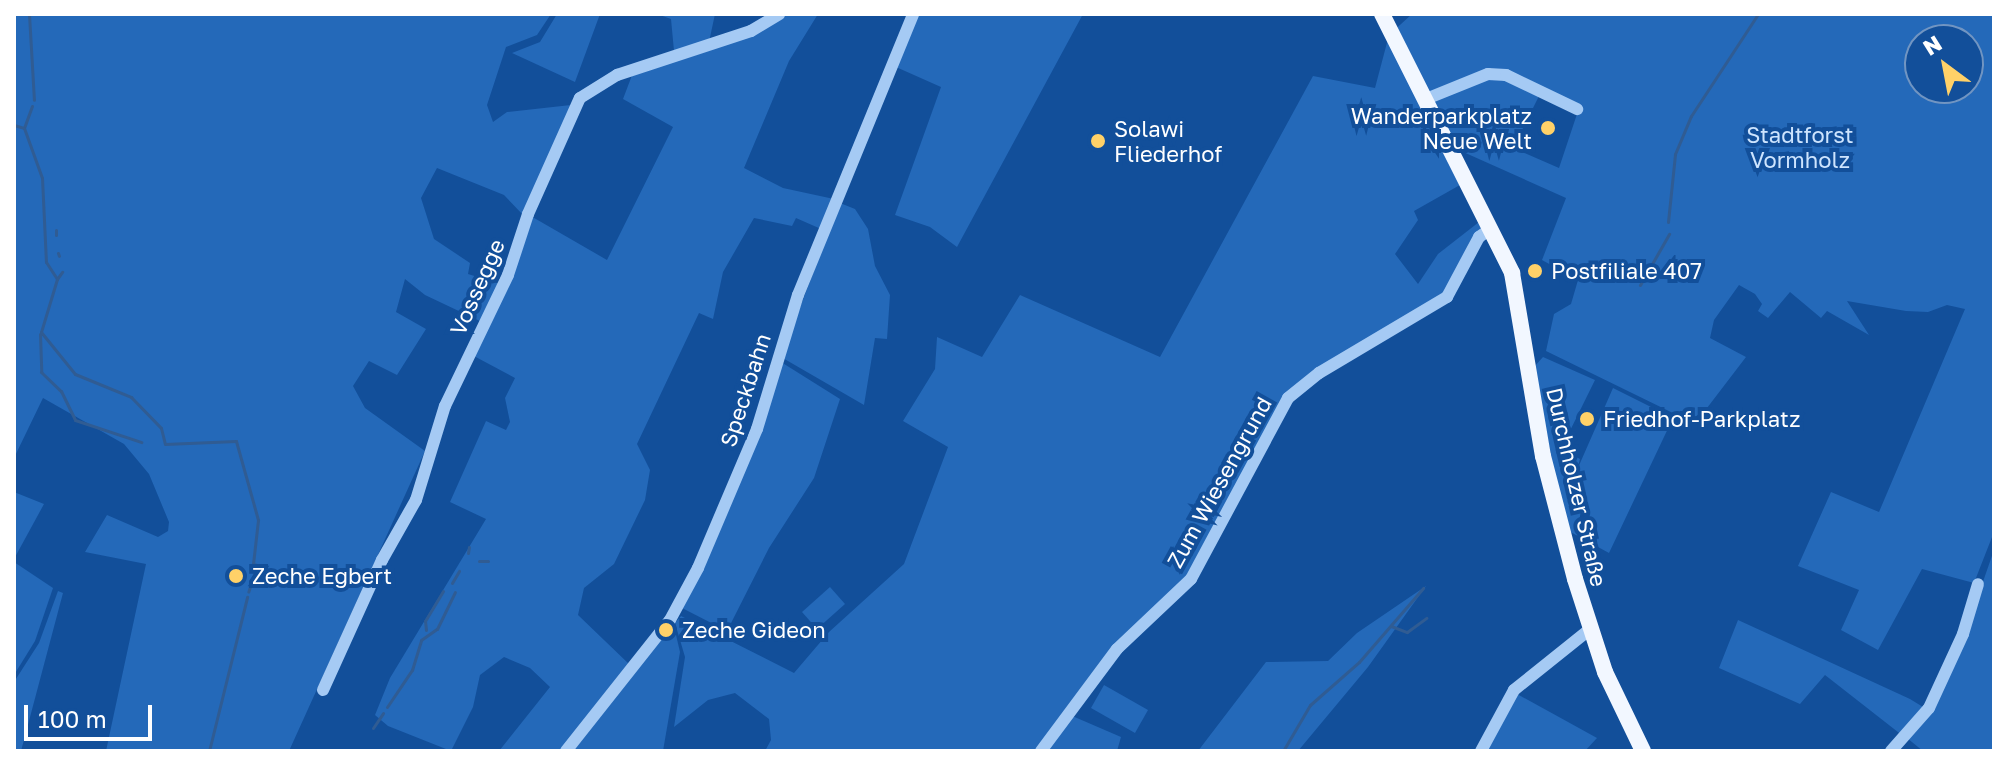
<!DOCTYPE html>
<meta charset="utf-8">
<style>
body{margin:0}
#map{position:relative;width:2008px;height:765px;overflow:hidden;background:#124f9a;font-family:"Golos Text",sans-serif}
div>[style]{position:absolute}
[style*='--x']{left:calc(var(--x)*1px);top:calc(var(--y)*1px);width:calc(var(--w)*1px);rotate:calc(var(--a)*1deg)}
.green>*{inset:0;background:#2469b9}
.stream>*{height:3px;margin:-1.5px;padding:0 1.5px;transform-origin:1.5px;border-radius:1.5px;background:#305c93}
.minor>*{height:12px;margin:-6px;padding:0 6px;transform-origin:6px;border-radius:6px;background:#a5caf4}
.major>*{height:16px;margin:-8px;padding:0 8px;transform-origin:8px;border-radius:8px;background:#f2f7ff}
.dots>*{width:22px;height:22px;translate:-50% -50%;box-sizing:border-box;border:4px solid #124f9a;border-radius:50%}
span{translate:-50% -50%;white-space:nowrap;text-align:center;line-height:1.15;-webkit-text-stroke:8px #124f9a;paint-order:stroke}
.poi-label{font-size:22px;color:#fff}
.right{translate:-100% -50%;text-align:right}
.left{translate:0 -50%;text-align:left}
.park-label{font-size:22px;color:#cde4fe}
.street-label{font-size:22px;color:#fff}
.frame{position:absolute;inset:0;border:16px solid #fff;pointer-events:none}
.north{position:absolute;left:1904px;top:24px;width:80px;height:80px;box-sizing:border-box;background:#124f9a;border:2px solid #7195c2;border-radius:50%;rotate:328deg;font-size:22px;font-weight:700;line-height:32px;text-align:center;color:#fff}
.north::after{content:'';display:block;margin:auto;width:28px;height:36px;background:#ffd168;clip-path:polygon(50% 0,100% 100%,50% 72%,0 100%)}
.scale{position:absolute;left:24px;top:705px;width:128px;height:36px;box-sizing:border-box;border:4px solid #fff;border-top:0;padding-left:10px;font-size:24px;line-height:28px;white-space:nowrap;color:#fff;-webkit-text-stroke:6px #124f9a;paint-order:stroke}
</style>
<div id="map">
<div class="green">
<div style="clip-path:polygon(14px 14px,551px 14px,537px 35px,506px 47px,487px 105px,493px 122px,507px 112px,571px 105px,524px 216px,504px 195px,437px 168px,421px 198px,434px 239px,470px 263px,468px 274px,500px 284px,482px 322px,425px 295px,405px 279px,396px 312px,426px 329px,397px 375px,369px 361px,353px 386px,365px 408px,425px 451px,289px 751px,106px 751px,146px 564px,85px 552px,107px 515px,158px 537px,168px 531px,169px 522px,149px 474px,124px 444px,43px 398px,14px 458px)"></div>
<div style="clip-path:polygon(557px 14px,600px 14px,575px 82px,512px 53px,540px 42px)"></div>
<div style="clip-path:polygon(657px 14px,715px 14px,709px 42px,674px 51px,671px 19px)"></div>
<div style="clip-path:polygon(782px 14px,818px 14px,789px 61px,744px 168px,783px 188px,834px 199px,821px 229px,796px 218px,792px 226px,754px 218px,723px 272px,713px 319px,699px 313px,637px 444px,650px 470px,645px 500px,614px 564px,584px 588px,578px 615px,630px 665px,559px 751px,499px 751px,550px 687px,530px 668px,504px 657px,480px 675px,473px 707px,451px 751px,388px 726px,375px 715px,390px 678px,486px 519px,450px 502px,486px 421px,506px 430px,510px 422px,505px 398px,515px 378px,472px 355px,529px 215px,607px 260px,673px 127px,623px 99px,634px 70px)"></div>
<div style="clip-path:polygon(918px 14px,1083px 14px,957px 247px,930px 227px,895px 215px,941px 87px,896px 67px)"></div>
<div style="clip-path:polygon(evenodd,1412px 14px,1994px 14px,1994px 532px,1974px 583px,1922px 569px,1878px 650px,1841px 630px,1859px 590px,1798px 566px,1831px 492px,1879px 512px,1965px 309px,1947px 305px,1928px 312px,1906px 311px,1847px 301px,1869px 335px,1827px 311px,1821px 318px,1790px 292px,1768px 318px,1758px 311px,1762px 304px,1755px 294px,1739px 285px,1714px 320px,1710px 338px,1746px 357px,1707px 408px,1695px 417px,1679px 416px,1546px 351px,1554px 314px,1571px 304px,1578px 280px,1542px 260px,1566px 198px,1452px 147px,1460px 185px,1414px 211px,1418px 220px,1395px 254px,1418px 284px,1438px 254px,1479px 222px,1482px 226px,1451px 291px,1295px 389px,1203px 557px,1038px 751px,765px 751px,771px 740px,769px 719px,735px 693px,708px 700px,674px 727px,685px 657px,675px 623px,681px 616px,794px 673px,829px 632px,904px 564px,948px 447px,903px 421px,935px 369px,937px 337px,982px 357px,1020px 295px,1160px 357px,1313px 76px,1375px 88px,1389px 35px,1412px 14px,1920px 40px,1968px 40px,1968px 88px,1920px 88px,1920px 40px,1412px 14px,1540px 94px,1579px 108px,1559px 168px,1513px 148px,1540px 94px)"></div>
<div style="clip-path:polygon(840px 203px,855px 209px,868px 229px,875px 266px,890px 295px,887px 339px,875px 338px,864px 405px,781px 357px)"></div>
<div style="clip-path:polygon(1543px 357px,1595px 380px,1561px 449px,1580px 459px,1577px 470px,1613px 388px,1673px 418px,1609px 553px,1565px 529px,1534px 367px)"></div>
<div style="clip-path:polygon(781px 362px,840px 399px,814px 478px,769px 548px,727px 631px,682px 608px)"></div>
<div style="clip-path:polygon(14px 492px,44px 504px,14px 559px)"></div>
<div style="clip-path:polygon(1994px 550px,1994px 751px,1923px 751px,1907px 738px,1917px 728px,1978px 596px)"></div>
<div style="clip-path:polygon(14px 562px,53px 588px,35px 641px,14px 675px)"></div>
<div style="clip-path:polygon(1426px 586px,1368px 667px,1298px 751px,1198px 751px,1266px 662px,1328px 661px,1357px 633px)"></div>
<div style="clip-path:polygon(830px 587px,845px 604px,817px 629px,802px 612px)"></div>
<div style="clip-path:polygon(58px 591px,63px 593px,21px 751px,14px 751px,14px 682px,39px 643px)"></div>
<div style="clip-path:polygon(1738px 620px,1910px 699px,1923px 707px,1903px 736px,1825px 675px,1800px 704px,1719px 668px)"></div>
<div style="clip-path:polygon(668px 629px,676px 635px,680px 652px,663px 751px,573px 751px)"></div>
<div style="clip-path:polygon(1104px 685px,1148px 710px,1135px 733px,1091px 708px)"></div>
<div style="clip-path:polygon(1517px 694px,1597px 738px,1585px 751px,1485px 751px)"></div>
<div style="clip-path:polygon(1070px 715px,1121px 737px,1117px 751px,1043px 751px)"></div>
</div>
<div class="stream">
<div style="--x:29;--y:14;--w:86;--a:86.7"></div>
<div style="--x:32;--y:106;--w:23;--a:110"></div>
<div style="--x:24;--y:128;--w:53;--a:70.2"></div>
<div style="--x:42;--y:178;--w:84;--a:87.3"></div>
<div style="--x:46;--y:262;--w:20;--a:57"></div>
<div style="--x:57;--y:279;--w:55;--a:106.8"></div>
<div style="--x:41;--y:332;--w:54;--a:51"></div>
<div style="--x:75;--y:374;--w:61;--a:22.3"></div>
<div style="--x:131;--y:397;--w:43;--a:45.9"></div>
<div style="--x:161;--y:428;--w:16;--a:76"></div>
<div style="--x:165;--y:444;--w:71;--a:-2.4"></div>
<div style="--x:236;--y:441;--w:82;--a:74.4"></div>
<div style="--x:258;--y:520;--w:44;--a:96.5"></div>
<div style="--x:253;--y:564;--w:4;--a:14"></div>
<div style="--x:257;--y:565;--w:28;--a:108"></div>
<div style="--x:14;--y:125;--w:10;--a:17"></div>
<div style="--x:1668;--y:222;--w:68;--a:-84.1"></div>
<div style="--x:1675;--y:154;--w:41;--a:-67.2"></div>
<div style="--x:1691;--y:116;--w:122;--a:-56.7"></div>
<div style="--x:56;--y:235;--w:5;--a:-90"></div>
<div style="--x:58;--y:253;--w:3;--a:72"></div>
<div style="--x:57;--y:279;--w:9;--a:-54"></div>
<div style="--x:1640;--y:285;--w:59;--a:-60.4"></div>
<div style="--x:40;--y:334;--w:38;--a:88"></div>
<div style="--x:41;--y:372;--w:28;--a:44"></div>
<div style="--x:61;--y:391;--w:32;--a:64"></div>
<div style="--x:75;--y:420;--w:70;--a:18.4"></div>
<div style="--x:468;--y:553;--w:6;--a:-81"></div>
<div style="--x:479;--y:561;--w:9;--a:0"></div>
<div style="--x:452;--y:583;--w:14;--a:-60"></div>
<div style="--x:1391;--y:626;--w:17;--a:21"></div>
<div style="--x:1407;--y:632;--w:24;--a:-36"></div>
<div style="--x:426;--y:630;--w:9;--a:-96"></div>
<div style="--x:425;--y:621;--w:35;--a:-59"></div>
<div style="--x:387;--y:707;--w:45;--a:-56"></div>
<div style="--x:412;--y:670;--w:31;--a:-73"></div>
<div style="--x:421;--y:640;--w:19;--a:-35"></div>
<div style="--x:437;--y:629;--w:41;--a:-64.1"></div>
<div style="--x:373;--y:728;--w:18;--a:-56"></div>
<div style="--x:209;--y:751;--w:159;--a:-76.1"></div>
<div style="--x:1283;--y:751;--w:53;--a:-59.6"></div>
<div style="--x:1310;--y:705;--w:65;--a:-41.3"></div>
<div style="--x:1359;--y:662;--w:98;--a:-49.1"></div>
</div>
<div class="minor">
<div style="--x:1426;--y:99;--w:67;--a:-22"></div>
<div style="--x:1488;--y:74;--w:18;--a:3"></div>
<div style="--x:1506;--y:75;--w:79;--a:25.6"></div>
<div style="--x:323;--y:690;--w:143;--a:-65.6"></div>
<div style="--x:382;--y:560;--w:69;--a:-60.5"></div>
<div style="--x:416;--y:500;--w:98;--a:-72.9"></div>
<div style="--x:445;--y:406;--w:145;--a:-64.3"></div>
<div style="--x:508;--y:275;--w:64;--a:-71.8"></div>
<div style="--x:528;--y:214;--w:127;--a:-65.9"></div>
<div style="--x:580;--y:98;--w:44;--a:-31.9"></div>
<div style="--x:617;--y:75;--w:141;--a:-18.2"></div>
<div style="--x:751;--y:31;--w:33;--a:-31"></div>
<div style="--x:566;--y:751;--w:167;--a:-51.6"></div>
<div style="--x:670;--y:620;--w:59;--a:-61.7"></div>
<div style="--x:698;--y:568;--w:151;--a:-67"></div>
<div style="--x:757;--y:429;--w:140;--a:-73"></div>
<div style="--x:798;--y:295;--w:304;--a:-67.7"></div>
<div style="--x:1041;--y:751;--w:127;--a:-53.3"></div>
<div style="--x:1117;--y:649;--w:102;--a:-43.4"></div>
<div style="--x:1191;--y:579;--w:205;--a:-61.8"></div>
<div style="--x:1288;--y:398;--w:40;--a:-39"></div>
<div style="--x:1319;--y:373;--w:149;--a:-30.7"></div>
<div style="--x:1447;--y:297;--w:68;--a:-61.9"></div>
<div style="--x:1479;--y:237;--w:12;--a:-35"></div>
<div style="--x:1481;--y:751;--w:69;--a:-61.6"></div>
<div style="--x:1514;--y:690;--w:96;--a:-38.7"></div>
<div style="--x:1891;--y:751;--w:57;--a:-48.5"></div>
<div style="--x:1929;--y:708;--w:81;--a:-65.3"></div>
<div style="--x:1963;--y:634;--w:52;--a:-73.3"></div>
</div>
<div class="major">
<div style="--x:1382;--y:14;--w:290;--a:63.3"></div>
<div style="--x:1512;--y:273;--w:186;--a:80.4"></div>
<div style="--x:1543;--y:456;--w:127;--a:75.4"></div>
<div style="--x:1575;--y:579;--w:98;--a:72.1"></div>
<div style="--x:1605;--y:672;--w:88;--a:64.3"></div>
</div>
<div class="dots">
<div style="left:1548px;top:128px;background:#ffd168"></div>
<div style="left:1098px;top:141px;background:#ffd168"></div>
<div style="left:1535px;top:271px;background:#ffd168"></div>
<div style="left:1587px;top:419px;background:#ffd168"></div>
<div style="left:236px;top:576px;background:#ffd168"></div>
<div style="left:666px;top:630px;background:#ffd168"></div>
</div>
<div class="poi-label">
<span class="right" style="left:1532px;top:128px">Wanderparkplatz<br>Neue Welt</span>
<span class="left" style="left:1114px;top:141px">Solawi<br>Fliederhof</span>
<span class="left" style="left:1551px;top:271px">Postfiliale 407</span>
<span class="left" style="left:1603px;top:419px">Friedhof-Parkplatz</span>
<span class="left" style="left:252px;top:576px">Zeche Egbert</span>
<span class="left" style="left:682px;top:630px">Zeche Gideon</span>
</div>
<div class="park-label">
<span style="left:1800px;top:147px">Stadtforst<br>Vormholz</span>
</div>
<div class="street-label">
<span style="left:477px;top:287px;rotate:-66deg">Vossegge</span>
<span style="left:745px;top:390px;rotate:-72deg">Speckbahn</span>
<span style="left:1219px;top:482px;rotate:-61deg">Zum Wiesengrund</span>
<span style="left:1577px;top:487px;rotate:77deg">Durchholzer Straße</span>
</div>
<div class="frame"></div>
<div class="north">N</div>
<div class="scale">100 m</div>
</div>
